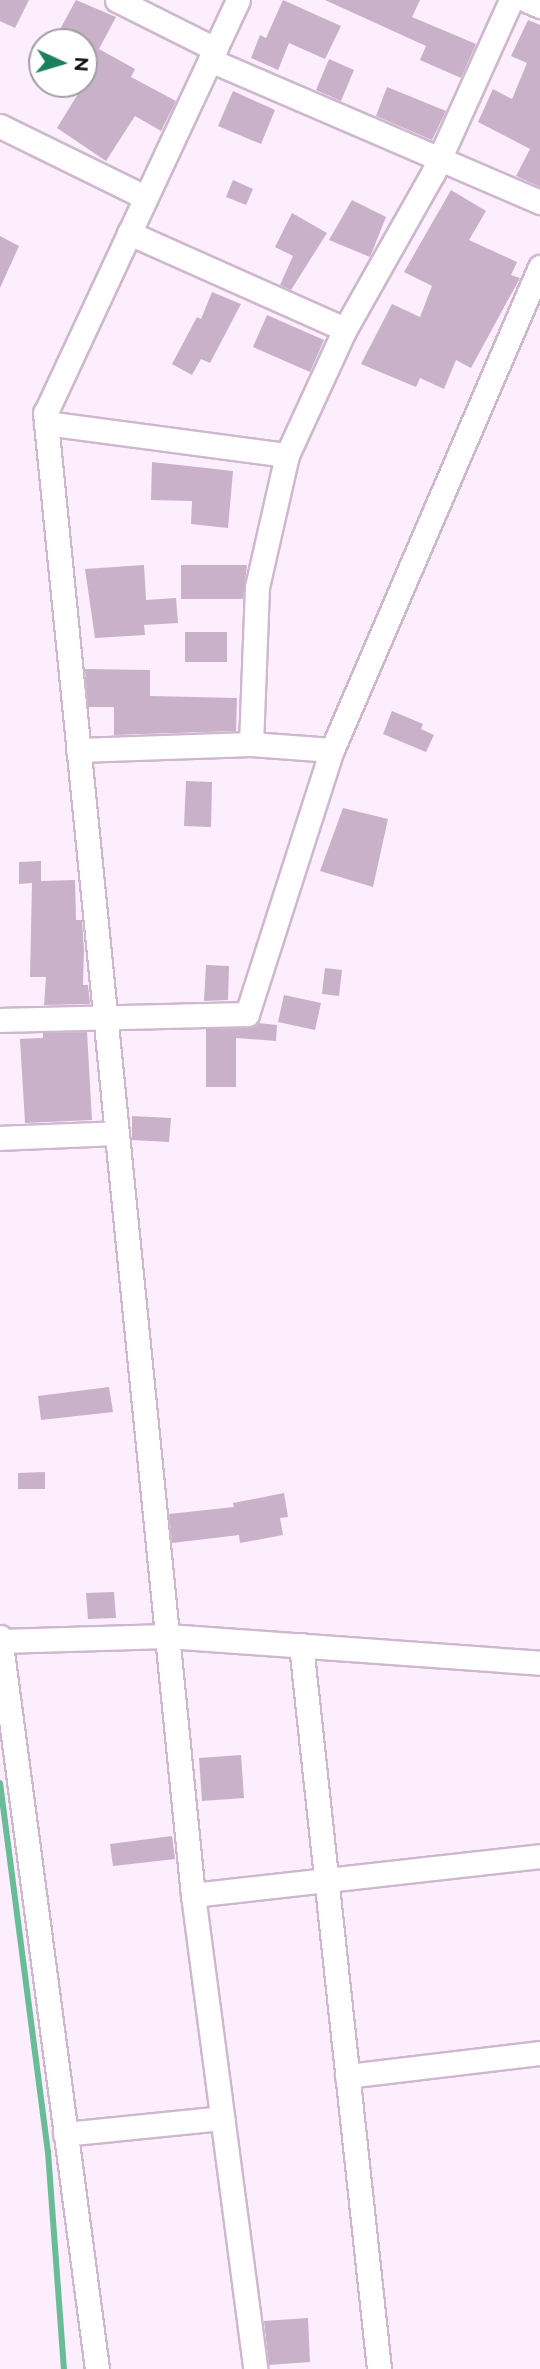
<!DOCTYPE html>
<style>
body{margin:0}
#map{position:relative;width:540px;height:2369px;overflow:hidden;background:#fceefd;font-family:Raleway,sans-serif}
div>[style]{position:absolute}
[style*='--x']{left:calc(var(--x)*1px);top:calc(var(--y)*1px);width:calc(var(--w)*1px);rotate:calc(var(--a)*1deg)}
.stream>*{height:6px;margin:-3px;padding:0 3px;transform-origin:3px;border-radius:3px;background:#68bd97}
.building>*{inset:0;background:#c8b1c9}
.roads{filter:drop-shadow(2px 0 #ceb7cf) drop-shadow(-2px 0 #ceb7cf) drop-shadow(0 2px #ceb7cf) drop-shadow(0 -2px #ceb7cf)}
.minor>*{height:23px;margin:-11.5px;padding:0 11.5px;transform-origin:11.5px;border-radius:11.5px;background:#fff}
span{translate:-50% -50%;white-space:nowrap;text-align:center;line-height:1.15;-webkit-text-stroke:5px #fff;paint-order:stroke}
.north{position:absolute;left:28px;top:28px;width:70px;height:70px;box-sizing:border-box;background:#fff;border:2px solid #a19da1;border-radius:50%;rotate:94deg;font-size:19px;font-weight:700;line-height:28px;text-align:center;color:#130b13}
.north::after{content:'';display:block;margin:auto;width:24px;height:32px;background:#1a815c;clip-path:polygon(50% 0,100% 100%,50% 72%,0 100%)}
</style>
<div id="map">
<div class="stream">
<div style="--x:0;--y:1783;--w:372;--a:82.6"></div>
<div style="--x:48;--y:2152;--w:218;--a:85.8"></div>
</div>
<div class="building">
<div style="clip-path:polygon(0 0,29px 0,15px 28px,0 21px)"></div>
<div style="clip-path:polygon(76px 0,116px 17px,99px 49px,135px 69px,131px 77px,176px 101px,161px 131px,135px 116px,106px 161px,57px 128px,84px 84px,84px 42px,53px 42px)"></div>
<div style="clip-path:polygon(283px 0,341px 26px,325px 59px,289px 43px,278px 70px,251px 58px,260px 35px,266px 38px)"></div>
<div style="clip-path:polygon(325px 0,420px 0,412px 17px,476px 44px,461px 78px,420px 60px,426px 46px)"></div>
<div style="clip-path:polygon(528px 20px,540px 25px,540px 187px,516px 176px,530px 149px,478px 122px,493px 89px,512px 99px,527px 63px,511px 56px)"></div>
<div style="clip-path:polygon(329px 59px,354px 70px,341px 101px,316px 90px)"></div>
<div style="clip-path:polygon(387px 87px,446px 111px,432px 140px,376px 116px)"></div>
<div style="clip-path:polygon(233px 91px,275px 110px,261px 144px,218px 126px)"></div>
<div style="clip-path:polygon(233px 180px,253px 189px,246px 205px,226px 197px)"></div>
<div style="clip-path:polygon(451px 190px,486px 211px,469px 240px,517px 262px,511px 275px,520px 278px,471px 368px,456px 360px,444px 389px,420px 378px,416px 387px,361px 364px,392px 304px,420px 317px,432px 286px,404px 272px)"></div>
<div style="clip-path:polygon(352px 200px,386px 217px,370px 257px,329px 240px)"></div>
<div style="clip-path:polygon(292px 213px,327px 233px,291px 290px,280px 285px,293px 256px,275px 247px)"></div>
<div style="clip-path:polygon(0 236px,19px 246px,0 288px)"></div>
<div style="clip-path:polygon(212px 292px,241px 304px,210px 363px,201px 359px,192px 375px,172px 364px,197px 317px,201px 319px)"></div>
<div style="clip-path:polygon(267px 315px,324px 340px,310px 372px,253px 347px)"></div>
<div style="clip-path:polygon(152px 462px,233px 471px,228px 528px,191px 524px,192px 501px,151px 500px)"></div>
<div style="clip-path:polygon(144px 565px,146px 600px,176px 598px,178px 623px,144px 625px,145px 635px,95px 638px,85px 569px)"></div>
<div style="clip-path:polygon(181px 565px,247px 565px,243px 599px,181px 599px)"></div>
<div style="clip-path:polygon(185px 632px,227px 632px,227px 662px,185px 662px)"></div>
<div style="clip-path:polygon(85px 669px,150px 670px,150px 696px,237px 698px,236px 731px,114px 735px,114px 707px,88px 707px)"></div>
<div style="clip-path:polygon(392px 711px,423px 724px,421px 729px,434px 735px,426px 752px,383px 734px)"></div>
<div style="clip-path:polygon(186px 781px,212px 782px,211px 827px,184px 826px)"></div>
<div style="clip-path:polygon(343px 808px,388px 819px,373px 887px,320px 871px)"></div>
<div style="clip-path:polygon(41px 861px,41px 881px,75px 880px,76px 920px,82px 920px,84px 949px,83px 985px,88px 985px,90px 1004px,44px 1005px,46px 977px,30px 977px,32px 883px,19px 884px,19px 862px)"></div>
<div style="clip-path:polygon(206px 965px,229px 966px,228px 1000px,204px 1001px)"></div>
<div style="clip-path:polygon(325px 968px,342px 970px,339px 996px,322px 994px)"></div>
<div style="clip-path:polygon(284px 995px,321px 1003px,315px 1030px,278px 1022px)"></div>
<div style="clip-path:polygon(257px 1023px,277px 1025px,276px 1041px,236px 1038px,236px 1087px,206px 1087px,206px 1029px,247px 1028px)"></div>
<div style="clip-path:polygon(87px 1032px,92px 1120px,25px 1123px,20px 1039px,43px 1038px,43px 1033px)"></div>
<div style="clip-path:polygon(132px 1116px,171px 1118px,169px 1142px,132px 1140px)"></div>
<div style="clip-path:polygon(109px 1387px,113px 1412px,41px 1420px,38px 1396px)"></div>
<div style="clip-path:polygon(45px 1472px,45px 1489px,18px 1489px,18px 1473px)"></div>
<div style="clip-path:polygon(284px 1493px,288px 1517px,280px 1518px,283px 1535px,240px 1543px,239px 1535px,172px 1543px,169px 1514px,234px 1507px,233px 1503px)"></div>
<div style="clip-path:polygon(114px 1592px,116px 1618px,88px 1619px,86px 1593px)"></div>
<div style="clip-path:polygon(241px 1755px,244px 1798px,202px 1801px,199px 1758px)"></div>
<div style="clip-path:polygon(172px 1836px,175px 1859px,113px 1866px,110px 1844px)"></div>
<div style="clip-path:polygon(308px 2318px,310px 2362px,269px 2365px,264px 2321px)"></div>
</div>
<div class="roads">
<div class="minor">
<div style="--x:117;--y:0;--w:110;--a:26.6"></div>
<div style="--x:238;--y:0;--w:456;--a:115"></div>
<div style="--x:45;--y:413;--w:1489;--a:84.3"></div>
<div style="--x:193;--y:1895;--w:478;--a:82.5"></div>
<div style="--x:526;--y:0;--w:15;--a:23"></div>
<div style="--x:210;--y:60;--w:359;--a:23.3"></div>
<div style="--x:0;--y:126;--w:161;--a:26.1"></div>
<div style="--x:129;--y:233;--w:236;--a:24"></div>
<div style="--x:46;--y:423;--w:243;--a:7.6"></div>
<div style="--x:251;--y:744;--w:157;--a:-87.8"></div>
<div style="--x:257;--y:587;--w:135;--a:-77.2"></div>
<div style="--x:287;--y:455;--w:139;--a:-65.3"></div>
<div style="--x:345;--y:329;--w:179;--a:-60.6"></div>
<div style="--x:433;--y:173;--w:190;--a:-65.7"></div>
<div style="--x:78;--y:750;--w:173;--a:-2"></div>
<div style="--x:251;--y:744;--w:81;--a:4.2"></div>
<div style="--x:0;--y:1020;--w:247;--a:-1.4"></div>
<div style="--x:247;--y:1014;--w:277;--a:-72.2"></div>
<div style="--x:332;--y:750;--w:526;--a:-66.7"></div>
<div style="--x:0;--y:1138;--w:117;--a:-2.4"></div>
<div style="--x:0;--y:1637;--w:738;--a:82.45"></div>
<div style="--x:0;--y:1641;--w:167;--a:-1.7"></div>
<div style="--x:167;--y:1636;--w:374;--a:4.1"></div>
<div style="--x:301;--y:1645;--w:728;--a:83.85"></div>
<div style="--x:193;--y:1895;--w:349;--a:-6.4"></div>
<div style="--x:347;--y:2076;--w:194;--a:-6.8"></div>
<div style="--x:65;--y:2134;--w:158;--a:-5.8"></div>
</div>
</div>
<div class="north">N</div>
</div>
